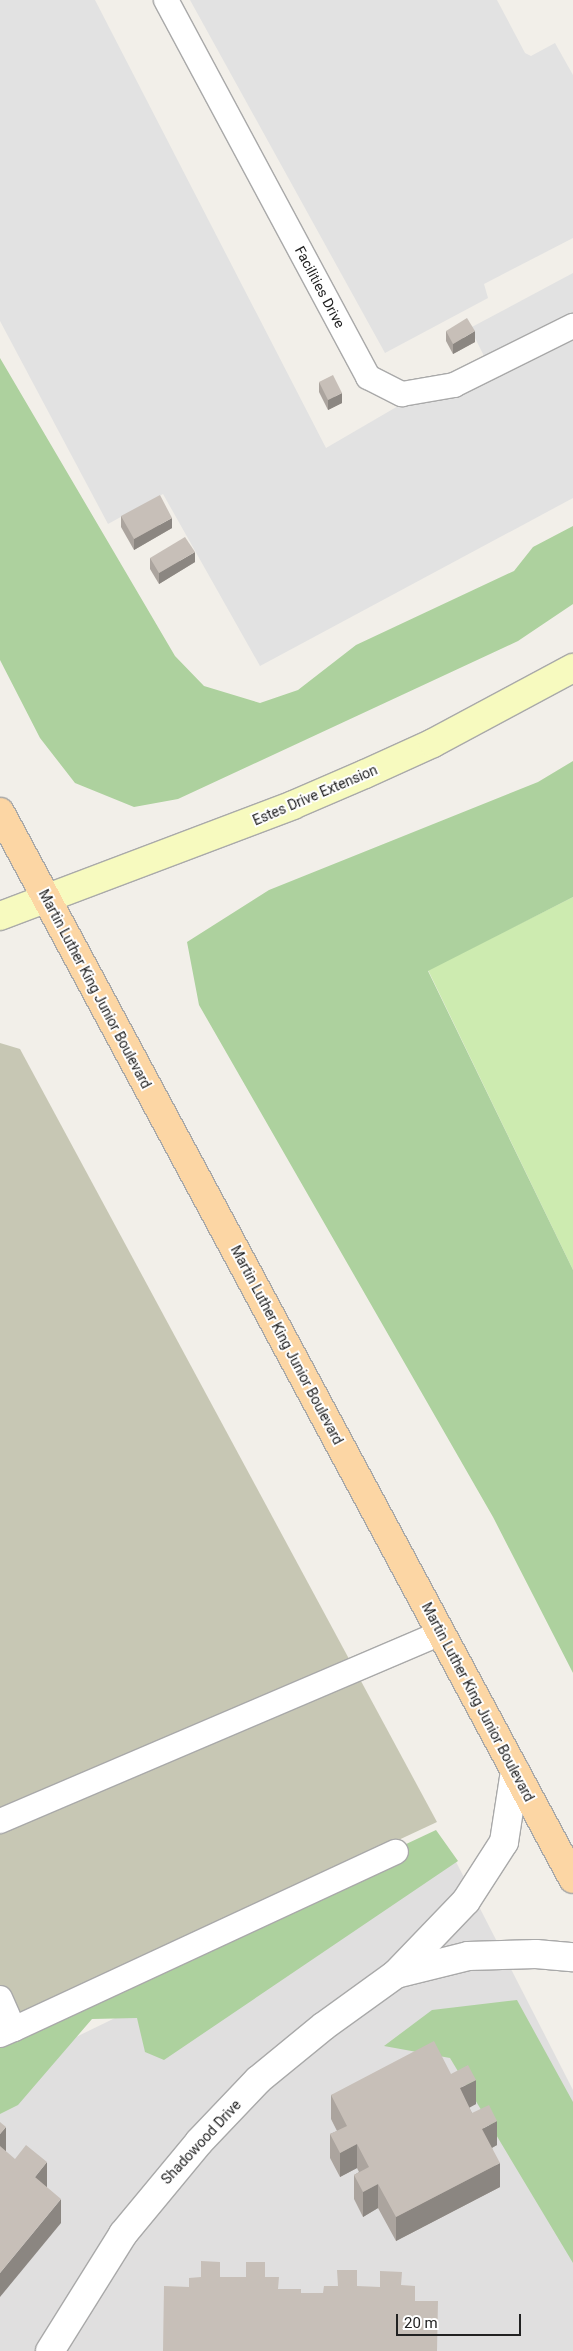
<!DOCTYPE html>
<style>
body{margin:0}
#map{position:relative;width:573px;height:2351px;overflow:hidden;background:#f2efe9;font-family:Roboto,sans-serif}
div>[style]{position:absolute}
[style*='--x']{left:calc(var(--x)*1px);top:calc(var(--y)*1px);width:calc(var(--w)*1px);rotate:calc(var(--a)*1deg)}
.residential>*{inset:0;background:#e0dfdf}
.construction>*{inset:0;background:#c7c7b4}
.grass>*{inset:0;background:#cdebb0}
.forest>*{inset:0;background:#add19e}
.parking>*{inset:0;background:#e2e2e2}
.roads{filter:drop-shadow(1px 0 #a9a9a9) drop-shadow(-1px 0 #a9a9a9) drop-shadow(0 1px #a9a9a9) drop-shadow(0 -1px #a9a9a9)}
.lane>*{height:24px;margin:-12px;padding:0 12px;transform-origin:12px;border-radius:12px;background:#fff}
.street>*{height:28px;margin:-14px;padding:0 14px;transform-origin:14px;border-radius:14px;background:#fff}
.secondary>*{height:28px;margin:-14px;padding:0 14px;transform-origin:14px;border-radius:14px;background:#f7fabf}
.primary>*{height:28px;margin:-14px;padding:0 14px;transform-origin:14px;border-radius:14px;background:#fcd6a4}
.wall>*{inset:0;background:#aba49e}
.shaded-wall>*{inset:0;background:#8b8681}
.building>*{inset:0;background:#c7bfb8}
span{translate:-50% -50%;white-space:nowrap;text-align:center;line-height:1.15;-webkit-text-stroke:4px #fff;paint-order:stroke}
.street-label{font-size:14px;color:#222}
.scale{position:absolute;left:396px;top:2314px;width:125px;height:22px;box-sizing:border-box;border:2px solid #222;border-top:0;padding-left:6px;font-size:15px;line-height:18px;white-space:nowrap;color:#222;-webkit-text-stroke:4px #fff;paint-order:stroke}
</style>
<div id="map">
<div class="residential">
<div style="clip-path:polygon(452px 1854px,573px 2090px,573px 2351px,0 2351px,0 2074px)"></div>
</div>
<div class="construction">
<div style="clip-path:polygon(0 1043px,20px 1049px,437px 1822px,0 2026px)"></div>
</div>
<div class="grass">
<div style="clip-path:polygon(573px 897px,573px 1270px,428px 970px)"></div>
</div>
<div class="forest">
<div style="clip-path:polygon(0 358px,175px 656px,204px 686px,260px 703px,298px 690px,356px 645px,514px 571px,533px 547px,573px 526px,573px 604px,518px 641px,178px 799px,134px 807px,75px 783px,40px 738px,0 660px)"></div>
<div style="clip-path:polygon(573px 761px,573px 897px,428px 971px,573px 1270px,573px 1673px,493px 1517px,199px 1005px,187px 942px,269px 890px,538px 782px)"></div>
<div style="clip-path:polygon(436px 1830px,458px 1861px,164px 2060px,145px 2052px,137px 2018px,92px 2019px,18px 2105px,0 2114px,0 2035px)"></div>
<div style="clip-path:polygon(517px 2000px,573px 2102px,573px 2263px,450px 2058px,384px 2046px,432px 2010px)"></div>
</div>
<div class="parking">
<div style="clip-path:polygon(0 0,95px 0,326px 448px,484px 356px,470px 328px,573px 273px,573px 498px,260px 666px,163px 494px,108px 524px,0 321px)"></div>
<div style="clip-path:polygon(190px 0,497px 0,525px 53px,531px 56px,555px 43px,573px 75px,573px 238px,484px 284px,488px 298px,385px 353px)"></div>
</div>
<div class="roads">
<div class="lane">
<div style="--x:166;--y:0;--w:428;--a:61.8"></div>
<div style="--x:368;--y:377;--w:38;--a:27"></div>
<div style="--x:402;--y:394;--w:53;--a:-9.8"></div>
<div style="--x:454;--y:385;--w:133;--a:-26.4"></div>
<div style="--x:0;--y:1821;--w:479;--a:-23.1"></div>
<div style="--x:0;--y:1998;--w:34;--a:66"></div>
<div style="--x:14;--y:2029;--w:15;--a:157"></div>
<div style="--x:14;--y:2029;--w:421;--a:-24.9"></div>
</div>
<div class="street">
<div style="--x:396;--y:1974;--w:74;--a:-14"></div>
<div style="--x:468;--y:1956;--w:68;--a:-1.7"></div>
<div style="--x:536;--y:1954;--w:37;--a:5"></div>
<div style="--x:50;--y:2351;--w:138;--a:-58"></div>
<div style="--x:123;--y:2234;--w:119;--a:-50.4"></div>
<div style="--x:199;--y:2142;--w:86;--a:-46.4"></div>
<div style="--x:258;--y:2080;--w:85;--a:-39.3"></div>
<div style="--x:324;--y:2026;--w:89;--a:-35.8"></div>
<div style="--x:396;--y:1974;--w:101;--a:-46.2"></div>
<div style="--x:466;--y:1901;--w:70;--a:-57.2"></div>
<div style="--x:504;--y:1842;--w:72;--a:-81.2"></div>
</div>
<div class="secondary">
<div style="--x:0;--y:916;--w:313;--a:-20.7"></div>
<div style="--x:293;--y:805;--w:78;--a:-23.3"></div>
<div style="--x:365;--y:774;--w:75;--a:-24.5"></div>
<div style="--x:433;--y:743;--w:159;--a:-28.2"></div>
</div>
<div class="primary">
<div style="--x:0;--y:812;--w:1211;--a:61.76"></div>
</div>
</div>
<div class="wall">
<div style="clip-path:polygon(446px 331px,475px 342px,453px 354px,446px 341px)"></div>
<div style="clip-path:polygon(319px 382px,342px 403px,328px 410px,319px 392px)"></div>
<div style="clip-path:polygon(121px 516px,172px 528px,134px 550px,121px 527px)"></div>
<div style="clip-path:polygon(150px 558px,195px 562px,159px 584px,150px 569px)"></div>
<div style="clip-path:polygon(451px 2074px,476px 2104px,469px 2107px,472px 2113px,497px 2145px,492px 2148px,500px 2187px,396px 2241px,378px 2208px,363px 2217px,354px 2199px,354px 2175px,359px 2172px,357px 2168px,340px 2177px,330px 2158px,330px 2134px,337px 2131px,331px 2119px,331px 2095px)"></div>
</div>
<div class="shaded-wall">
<div style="clip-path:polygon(475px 331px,475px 342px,453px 354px,453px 344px)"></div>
<div style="clip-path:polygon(342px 393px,342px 403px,328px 410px,328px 400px)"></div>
<div style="clip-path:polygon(172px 518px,172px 528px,134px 550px,134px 539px)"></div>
<div style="clip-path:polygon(195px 552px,195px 562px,159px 584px,159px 573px)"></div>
<div style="clip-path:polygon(476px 2080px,476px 2104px,460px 2113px,460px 2088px)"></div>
<div style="clip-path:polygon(497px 2121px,497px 2145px,482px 2153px,482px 2129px)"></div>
<div style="clip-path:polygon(6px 2127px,6px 2151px,0 2158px,0 2134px)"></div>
<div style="clip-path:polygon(357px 2144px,357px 2168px,340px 2177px,340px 2153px)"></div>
<div style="clip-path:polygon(47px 2162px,47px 2187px,35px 2201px,35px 2177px)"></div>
<div style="clip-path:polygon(500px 2163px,500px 2187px,396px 2241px,396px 2217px)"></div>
<div style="clip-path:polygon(378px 2184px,378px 2208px,363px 2217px,363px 2192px)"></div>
<div style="clip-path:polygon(61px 2199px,61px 2223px,0 2297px,0 2273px)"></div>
</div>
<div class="building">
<div style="clip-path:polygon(467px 318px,475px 331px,453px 344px,446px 331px)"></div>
<div style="clip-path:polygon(333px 375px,342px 393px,328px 400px,319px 382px)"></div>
<div style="clip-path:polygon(160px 495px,172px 518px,134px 539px,121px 516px)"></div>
<div style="clip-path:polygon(185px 537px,195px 552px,159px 573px,150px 558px)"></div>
<div style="clip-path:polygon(434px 2041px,451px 2074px,468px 2065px,476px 2080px,460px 2088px,472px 2113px,489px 2105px,497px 2121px,482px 2129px,500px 2163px,396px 2217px,378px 2184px,363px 2192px,354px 2175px,369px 2167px,357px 2144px,340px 2153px,330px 2134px,347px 2126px,331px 2095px)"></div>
<div style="clip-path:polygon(0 2122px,6px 2127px,0 2134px)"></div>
<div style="clip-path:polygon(26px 2145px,47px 2162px,35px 2177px,61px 2199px,0 2273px,0 2146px,15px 2159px)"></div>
<div style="clip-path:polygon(201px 2261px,220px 2262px,220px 2277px,246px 2277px,246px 2262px,265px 2262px,265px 2277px,279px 2277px,278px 2289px,301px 2289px,301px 2293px,323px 2293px,324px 2286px,338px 2286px,337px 2270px,357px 2270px,357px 2286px,380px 2287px,380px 2271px,402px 2272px,401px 2285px,415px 2286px,415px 2301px,438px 2301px,437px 2351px,163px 2351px,164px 2286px,189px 2287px,189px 2278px,201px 2277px)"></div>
</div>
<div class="street-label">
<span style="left:320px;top:287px;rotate:62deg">Facilities Drive</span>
<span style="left:315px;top:795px;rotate:-23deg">Estes Drive Extension</span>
<span style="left:95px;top:989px;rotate:62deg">Martin Luther King Junior Boulevard</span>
<span style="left:287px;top:1345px;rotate:62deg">Martin Luther King Junior Boulevard</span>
<span style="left:478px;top:1702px;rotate:62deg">Martin Luther King Junior Boulevard</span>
<span style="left:201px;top:2142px;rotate:-47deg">Shadowood Drive</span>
</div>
<div class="scale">20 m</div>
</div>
